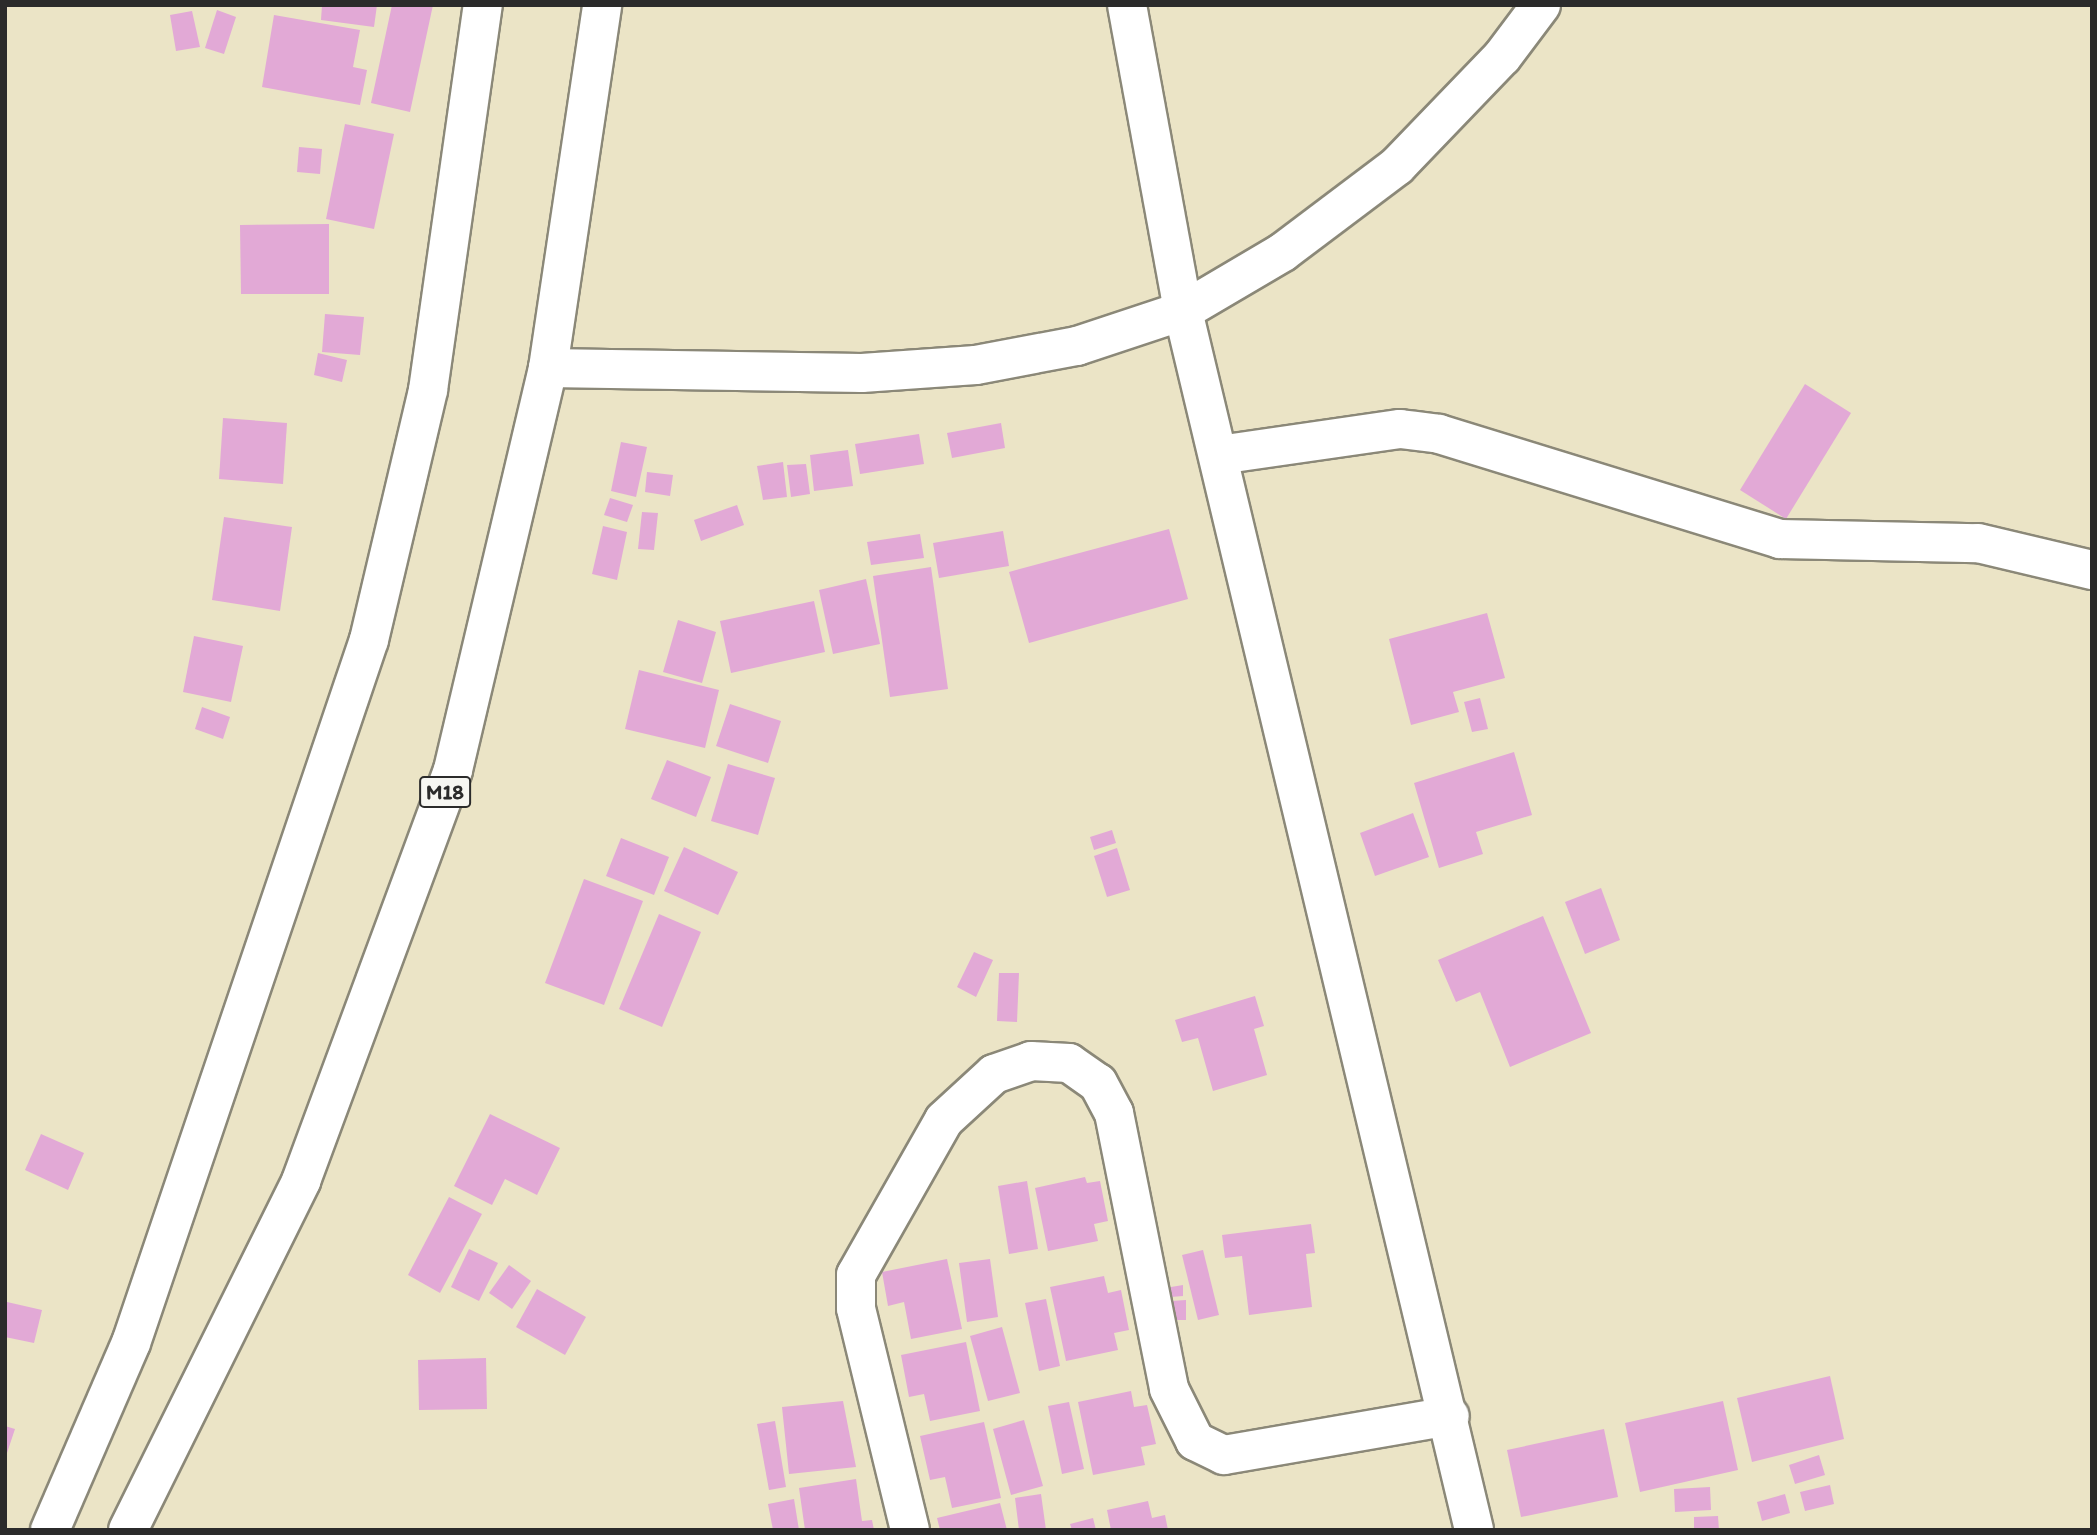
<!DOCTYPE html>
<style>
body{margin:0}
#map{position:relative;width:2097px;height:1535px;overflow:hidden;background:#ebe4c6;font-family:Itim,sans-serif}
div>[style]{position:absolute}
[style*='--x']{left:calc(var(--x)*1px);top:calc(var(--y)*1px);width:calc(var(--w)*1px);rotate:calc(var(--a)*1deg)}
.building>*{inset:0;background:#e2a9d6}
.roads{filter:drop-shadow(2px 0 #8b8878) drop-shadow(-2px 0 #8b8878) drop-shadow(0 2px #8b8878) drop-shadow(0 -2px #8b8878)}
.minor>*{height:38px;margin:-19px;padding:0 19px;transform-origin:19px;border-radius:19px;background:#fff}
.major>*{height:38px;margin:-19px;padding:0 19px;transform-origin:19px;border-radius:19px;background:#fff}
span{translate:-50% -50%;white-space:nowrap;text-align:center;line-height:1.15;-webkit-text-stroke:5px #f6f6f2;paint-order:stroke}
.shield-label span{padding:2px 5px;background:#f6f6f2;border:2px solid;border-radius:5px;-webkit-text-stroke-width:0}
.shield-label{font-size:21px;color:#2b2b2b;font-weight:700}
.frame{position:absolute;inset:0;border:7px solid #2b2b2b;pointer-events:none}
</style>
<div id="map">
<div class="building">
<div style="clip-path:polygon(322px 5px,377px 5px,374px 27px,321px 20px)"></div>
<div style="clip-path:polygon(392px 5px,433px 5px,410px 112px,371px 103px)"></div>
<div style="clip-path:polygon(217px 10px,236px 17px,224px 54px,205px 48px)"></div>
<div style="clip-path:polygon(192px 11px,200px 47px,176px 51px,170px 15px)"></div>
<div style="clip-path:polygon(274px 15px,360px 30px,353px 67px,367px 70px,360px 105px,262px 87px)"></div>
<div style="clip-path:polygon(345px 124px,394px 134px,374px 229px,326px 219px)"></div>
<div style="clip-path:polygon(299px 147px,322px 149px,320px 174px,297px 172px)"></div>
<div style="clip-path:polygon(329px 224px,329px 294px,241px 294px,240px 225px)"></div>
<div style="clip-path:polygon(325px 314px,364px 317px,360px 355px,322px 352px)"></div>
<div style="clip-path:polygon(318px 353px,347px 360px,342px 382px,314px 375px)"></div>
<div style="clip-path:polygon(1805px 384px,1851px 413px,1786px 519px,1740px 490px)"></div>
<div style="clip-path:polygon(223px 418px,287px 423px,283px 484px,219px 479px)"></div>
<div style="clip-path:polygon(1001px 423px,1005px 448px,952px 458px,947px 433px)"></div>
<div style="clip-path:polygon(919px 434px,924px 464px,860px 474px,855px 444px)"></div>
<div style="clip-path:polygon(621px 442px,647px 447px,636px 497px,611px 491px)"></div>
<div style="clip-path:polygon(848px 450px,853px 486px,814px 491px,810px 455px)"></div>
<div style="clip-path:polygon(783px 462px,787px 497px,763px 500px,757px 466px)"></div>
<div style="clip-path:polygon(806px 464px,810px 494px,791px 497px,787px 465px)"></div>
<div style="clip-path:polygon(647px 472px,673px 475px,670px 496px,645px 492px)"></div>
<div style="clip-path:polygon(610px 498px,633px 505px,627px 522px,604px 515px)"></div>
<div style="clip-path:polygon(737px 505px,744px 525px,701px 541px,694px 520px)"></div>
<div style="clip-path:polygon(642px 512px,658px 513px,654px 550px,638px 549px)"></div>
<div style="clip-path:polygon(224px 517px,292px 527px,280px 611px,212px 600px)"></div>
<div style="clip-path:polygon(603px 526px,627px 532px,617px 580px,592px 574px)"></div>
<div style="clip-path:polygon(1169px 529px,1188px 599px,1029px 643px,1009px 572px)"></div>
<div style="clip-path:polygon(1003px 531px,1009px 566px,939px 578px,933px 543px)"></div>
<div style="clip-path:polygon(920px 534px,924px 558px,871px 565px,867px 542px)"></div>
<div style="clip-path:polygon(931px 567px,948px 689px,890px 697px,873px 576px)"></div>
<div style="clip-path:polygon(866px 579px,880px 644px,833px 654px,819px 590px)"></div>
<div style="clip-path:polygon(814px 601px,825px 652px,731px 673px,720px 621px)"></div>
<div style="clip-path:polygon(1487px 613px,1505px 678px,1453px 692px,1459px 712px,1411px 725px,1389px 639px)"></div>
<div style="clip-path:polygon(678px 620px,716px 632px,702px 683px,663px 672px)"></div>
<div style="clip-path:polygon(194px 636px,243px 646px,231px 702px,183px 692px)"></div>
<div style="clip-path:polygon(639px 670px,719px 690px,705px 748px,625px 729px)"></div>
<div style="clip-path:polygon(1480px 698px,1488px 729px,1472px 732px,1464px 702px)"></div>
<div style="clip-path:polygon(730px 704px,781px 721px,768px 763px,716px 746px)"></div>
<div style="clip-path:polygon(202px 707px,230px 717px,223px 739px,195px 729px)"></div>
<div style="clip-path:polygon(1514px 752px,1532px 815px,1476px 832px,1483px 854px,1439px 868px,1414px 783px)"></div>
<div style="clip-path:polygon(667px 760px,711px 777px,696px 817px,651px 799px)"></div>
<div style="clip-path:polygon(728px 764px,775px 778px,758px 835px,711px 821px)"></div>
<div style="clip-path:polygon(1413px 813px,1429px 857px,1375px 876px,1360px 833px)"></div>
<div style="clip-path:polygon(1112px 830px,1116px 843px,1094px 850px,1090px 837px)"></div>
<div style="clip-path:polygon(621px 838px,669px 857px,654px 895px,606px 876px)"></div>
<div style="clip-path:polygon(684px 847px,738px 872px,718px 915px,664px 891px)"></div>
<div style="clip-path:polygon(1117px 848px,1130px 890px,1107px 897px,1094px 856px)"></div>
<div style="clip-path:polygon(584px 879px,643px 901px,604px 1005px,545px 983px)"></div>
<div style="clip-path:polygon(1601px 888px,1620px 940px,1585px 954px,1565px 902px)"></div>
<div style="clip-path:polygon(659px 914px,701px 932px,662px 1027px,619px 1009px)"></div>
<div style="clip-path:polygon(1543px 916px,1591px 1033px,1510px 1067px,1480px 992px,1456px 1002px,1438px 960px)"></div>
<div style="clip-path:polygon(974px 952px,993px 960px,976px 997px,957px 987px)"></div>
<div style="clip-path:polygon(999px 973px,1019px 973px,1017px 1022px,997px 1021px)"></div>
<div style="clip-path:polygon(1255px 996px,1264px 1026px,1254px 1029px,1267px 1075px,1213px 1091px,1198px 1038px,1182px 1042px,1175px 1020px)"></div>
<div style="clip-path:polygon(490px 1114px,560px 1148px,537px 1195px,505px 1179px,492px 1205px,454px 1186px)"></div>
<div style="clip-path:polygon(41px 1134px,84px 1153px,68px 1190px,25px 1170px)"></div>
<div style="clip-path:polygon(1085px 1177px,1087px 1183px,1100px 1181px,1108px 1221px,1094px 1224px,1098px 1241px,1048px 1251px,1035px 1188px)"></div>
<div style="clip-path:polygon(1027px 1181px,1038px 1249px,1009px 1254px,998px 1186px)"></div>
<div style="clip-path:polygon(449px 1197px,482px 1214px,440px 1293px,408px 1275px)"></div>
<div style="clip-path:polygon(1311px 1224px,1315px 1253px,1306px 1254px,1312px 1307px,1249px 1315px,1242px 1256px,1225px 1258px,1222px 1235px)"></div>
<div style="clip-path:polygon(469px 1249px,498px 1263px,479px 1301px,451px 1287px)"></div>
<div style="clip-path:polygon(1203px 1250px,1219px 1315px,1198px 1320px,1182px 1255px)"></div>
<div style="clip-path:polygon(947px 1259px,962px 1329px,911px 1339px,904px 1302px,888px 1306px,882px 1272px)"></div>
<div style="clip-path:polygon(990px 1259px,998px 1317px,967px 1322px,959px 1263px)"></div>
<div style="clip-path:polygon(509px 1265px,531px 1281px,512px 1309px,489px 1293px)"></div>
<div style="clip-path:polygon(1104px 1276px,1108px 1293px,1121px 1290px,1129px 1330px,1114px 1333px,1118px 1350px,1066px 1361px,1050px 1287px)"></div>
<div style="clip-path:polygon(1183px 1285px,1183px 1296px,1171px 1297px,1171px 1287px)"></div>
<div style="clip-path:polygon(537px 1289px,586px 1317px,565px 1355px,516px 1327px)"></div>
<div style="clip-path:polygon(1046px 1299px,1060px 1366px,1039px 1371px,1025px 1303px)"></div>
<div style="clip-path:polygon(1186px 1300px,1186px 1320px,1171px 1320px,1171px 1301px)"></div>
<div style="clip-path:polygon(7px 1302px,42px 1310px,34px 1343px,5px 1337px)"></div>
<div style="clip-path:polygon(1002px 1327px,1020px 1393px,988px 1401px,970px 1336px)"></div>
<div style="clip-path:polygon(966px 1342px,980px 1411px,930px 1421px,924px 1394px,909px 1397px,901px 1355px)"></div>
<div style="clip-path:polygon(486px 1358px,487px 1409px,419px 1410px,418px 1360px)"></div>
<div style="clip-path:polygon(1830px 1376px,1844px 1439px,1752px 1462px,1737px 1398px)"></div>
<div style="clip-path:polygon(1131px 1391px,1134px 1407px,1147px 1405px,1156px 1444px,1141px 1447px,1145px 1465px,1093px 1475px,1078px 1402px)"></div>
<div style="clip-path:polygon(843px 1401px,856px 1467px,789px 1474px,782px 1407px)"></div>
<div style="clip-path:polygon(1723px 1401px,1738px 1470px,1640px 1492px,1625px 1423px)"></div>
<div style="clip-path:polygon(1069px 1402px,1084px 1469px,1062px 1474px,1048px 1406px)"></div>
<div style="clip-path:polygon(1024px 1420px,1043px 1486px,1011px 1495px,993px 1429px)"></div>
<div style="clip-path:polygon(775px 1421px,786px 1487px,769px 1490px,757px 1424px)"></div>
<div style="clip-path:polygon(984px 1422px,1001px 1498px,952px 1508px,945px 1477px,930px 1480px,920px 1436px)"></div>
<div style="clip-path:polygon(5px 1426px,15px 1429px,6px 1456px,5px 1456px)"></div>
<div style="clip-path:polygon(1604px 1429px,1618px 1497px,1521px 1517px,1507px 1450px)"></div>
<div style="clip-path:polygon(1819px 1455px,1825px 1475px,1795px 1484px,1789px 1465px)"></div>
<div style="clip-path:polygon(856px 1479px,862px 1521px,872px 1520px,874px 1530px,805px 1530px,799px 1488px)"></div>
<div style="clip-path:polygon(1830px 1485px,1834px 1504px,1805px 1511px,1800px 1492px)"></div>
<div style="clip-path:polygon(1710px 1487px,1711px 1510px,1675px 1512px,1674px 1489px)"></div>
<div style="clip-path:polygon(1041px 1494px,1046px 1530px,1019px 1530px,1015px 1498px)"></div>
<div style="clip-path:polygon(1785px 1494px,1790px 1513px,1762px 1521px,1757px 1502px)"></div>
<div style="clip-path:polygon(794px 1499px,799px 1530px,773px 1530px,768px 1504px)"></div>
<div style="clip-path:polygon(1148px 1501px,1152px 1518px,1165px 1515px,1168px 1530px,1111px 1530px,1107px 1510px)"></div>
<div style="clip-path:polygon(1000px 1503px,1007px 1530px,940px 1530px,937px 1518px)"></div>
<div style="clip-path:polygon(1718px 1516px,1719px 1530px,1694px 1530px,1694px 1517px)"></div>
<div style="clip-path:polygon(1093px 1518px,1096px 1530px,1072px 1530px,1070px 1524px)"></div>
</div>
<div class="roads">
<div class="minor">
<div style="--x:1127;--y:5;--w:311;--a:79.6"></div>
<div style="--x:1183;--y:311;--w:1253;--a:76.57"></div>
<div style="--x:548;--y:368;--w:314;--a:0.9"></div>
<div style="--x:862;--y:373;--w:114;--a:-4"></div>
<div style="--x:976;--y:365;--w:103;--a:-10.7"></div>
<div style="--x:1077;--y:346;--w:112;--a:-18.3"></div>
<div style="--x:1183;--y:311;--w:116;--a:-30.5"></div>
<div style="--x:1283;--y:252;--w:143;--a:-37"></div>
<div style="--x:1397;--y:166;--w:151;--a:-46.1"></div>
<div style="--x:1502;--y:57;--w:65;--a:-53.1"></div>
<div style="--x:1219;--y:455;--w:183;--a:-8.2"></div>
<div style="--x:1400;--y:429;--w:39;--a:7"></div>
<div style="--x:1439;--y:434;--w:357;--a:17.1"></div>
<div style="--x:1780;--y:539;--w:198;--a:1.2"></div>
<div style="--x:1978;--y:543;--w:117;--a:13.3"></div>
<div style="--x:50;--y:1530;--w:204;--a:-66.6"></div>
<div style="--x:131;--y:1343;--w:742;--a:-71.3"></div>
<div style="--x:369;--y:640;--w:257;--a:-76.7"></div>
<div style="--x:428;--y:390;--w:389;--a:-81.9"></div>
<div style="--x:910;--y:1530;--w:228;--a:-103.7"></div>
<div style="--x:856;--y:1308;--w:33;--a:-90"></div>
<div style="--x:856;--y:1275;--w:178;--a:-60.4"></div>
<div style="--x:944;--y:1120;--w:68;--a:-42.6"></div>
<div style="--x:994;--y:1074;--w:39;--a:-19"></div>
<div style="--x:1031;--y:1061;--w:38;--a:3"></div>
<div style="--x:1069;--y:1063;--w:35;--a:35"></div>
<div style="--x:1098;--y:1083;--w:34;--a:62"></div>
<div style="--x:1114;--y:1113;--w:281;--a:78.7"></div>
<div style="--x:1169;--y:1389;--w:58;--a:63.4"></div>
<div style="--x:1195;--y:1441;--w:32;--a:26"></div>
<div style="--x:1224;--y:1455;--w:229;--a:-9.8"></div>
</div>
<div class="major">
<div style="--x:128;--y:1530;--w:390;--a:-63.6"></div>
<div style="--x:301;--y:1181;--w:438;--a:-69.7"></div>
<div style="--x:453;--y:770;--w:413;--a:-76.7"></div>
<div style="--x:548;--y:368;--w:367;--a:-81.5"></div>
</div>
</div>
<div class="shield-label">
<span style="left:445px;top:792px">M18</span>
</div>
<div class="frame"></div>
</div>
